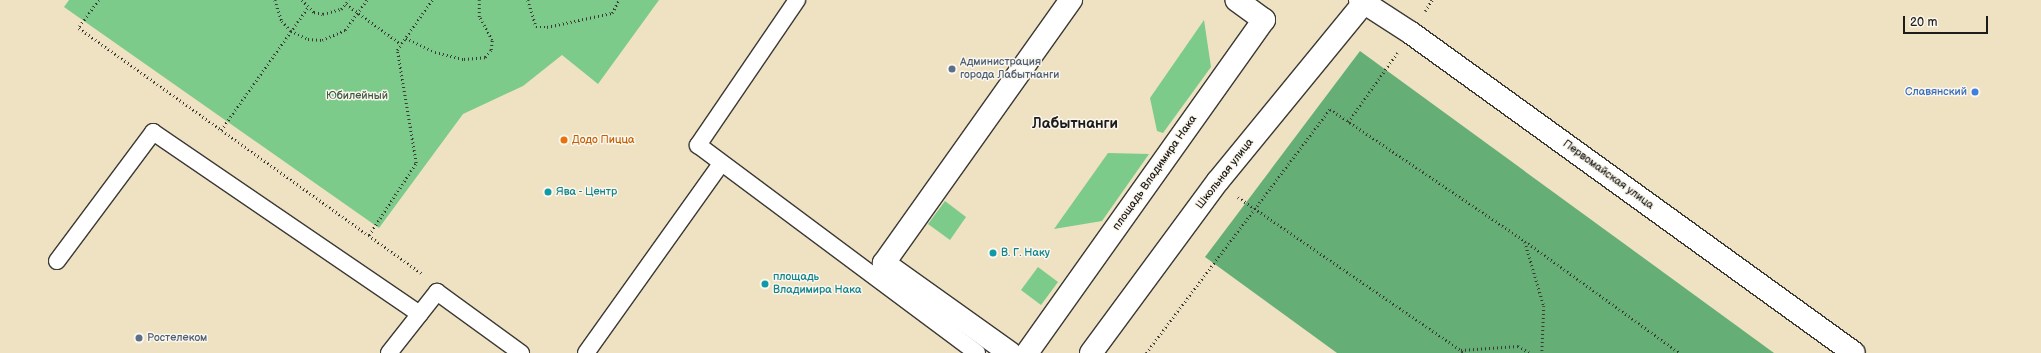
<!DOCTYPE html>
<meta charset="utf-8">
<style>
body{margin:0}
#map{position:relative;width:2041px;height:353px;overflow:hidden;background:#eee2c2;font-family:"Balsamiq Sans",sans-serif}
div>[style]{position:absolute}
[style*='--x']{left:calc(var(--x)*1px);top:calc(var(--y)*1px);width:calc(var(--w)*1px);rotate:calc(var(--a)*1deg)}
.green>*{inset:0;background:#7ccb8b}
.forest>*{inset:0;background:#65af77}
.path>*{height:2.5px;margin-top:-1.25px;transform-origin:0;background:repeating-linear-gradient(90deg,#3c3a35 0 1px,transparent 0 4px)}
.roads{filter:drop-shadow(1px 0 #3c3a35) drop-shadow(-1px 0 #3c3a35) drop-shadow(0 1px #3c3a35) drop-shadow(0 -1px #3c3a35)}
.lane>*{height:16px;margin:-8px;padding:0 8px;transform-origin:8px;border-radius:8px;background:#fff}
.street>*{height:22px;margin:-11px;padding:0 11px;transform-origin:11px;border-radius:11px;background:#fff}
.secondary>*{height:22px;margin:-11px;padding:0 11px;transform-origin:11px;border-radius:11px;background:#fff}
.dots>*{width:11px;height:11px;translate:-50% -50%;box-sizing:border-box;border:2px solid #fbf7ec;border-radius:50%}
span{translate:-50% -50%;white-space:nowrap;text-align:center;line-height:1.15;-webkit-text-stroke:3px #fbf7ec;paint-order:stroke}
.service-label{font-size:11px;color:#4e5e75}
.left{translate:0 -50%;text-align:left}
.shop-label{font-size:11px;color:#366cbe}
.right{translate:-100% -50%;text-align:right}
.park-label{font-size:11px;color:#3e5943}
.food-label{font-size:11px;color:#c56008}
.street-label{font-size:11px;color:#1c1c1c}
.culture-label{font-size:11px;color:#0d838f}
.district-label{font-size:15px;color:#1c1c1c;font-weight:700}
.scale{position:absolute;left:1903px;top:16px;width:85px;height:18px;box-sizing:border-box;border:2px solid #1c1c1c;border-top:0;padding-left:5px;font-size:12px;line-height:14px;white-space:nowrap;color:#1c1c1c;-webkit-text-stroke:3px #fbf7ec;paint-order:stroke}
</style>
<div id="map">
<div class="green">
<div style="clip-path:polygon(69px 0,659px 0,598px 84px,562px 55px,523px 86px,463px 114px,379px 228px,64px 7px)"></div>
<div style="clip-path:polygon(1204px 20px,1211px 67px,1163px 133px,1157px 131px,1150px 98px)"></div>
<div style="clip-path:polygon(1108px 153px,1149px 154px,1102px 221px,1054px 229px)"></div>
<div style="clip-path:polygon(945px 201px,966px 217px,950px 240px,928px 224px)"></div>
<div style="clip-path:polygon(1038px 267px,1058px 282px,1041px 305px,1021px 290px)"></div>
</div>
<div class="forest">
<div style="clip-path:polygon(1360px 51px,1774px 353px,1337px 353px,1205px 257px)"></div>
</div>
<div class="path">
<div style="--x:99;--y:0;--w:34;--a:126"></div>
<div style="--x:79;--y:28;--w:423;--a:35.6"></div>
<div style="--x:275;--y:0;--w:22;--a:72"></div>
<div style="--x:282;--y:21;--w:13;--a:48"></div>
<div style="--x:291;--y:31;--w:19;--a:25"></div>
<div style="--x:308;--y:39;--w:14;--a:4"></div>
<div style="--x:322;--y:40;--w:25;--a:-23"></div>
<div style="--x:345;--y:30;--w:37;--a:-54"></div>
<div style="--x:302;--y:0;--w:17;--a:45"></div>
<div style="--x:314;--y:12;--w:9;--a:13"></div>
<div style="--x:323;--y:14;--w:19;--a:-16"></div>
<div style="--x:341;--y:9;--w:12;--a:-48"></div>
<div style="--x:528;--y:0;--w:28;--a:73"></div>
<div style="--x:536;--y:27;--w:11;--a:0"></div>
<div style="--x:547;--y:27;--w:66;--a:-12.2"></div>
<div style="--x:612;--y:13;--w:15;--a:-62"></div>
<div style="--x:346;--y:4;--w:68;--a:36"></div>
<div style="--x:1425;--y:11;--w:13;--a:-58"></div>
<div style="--x:406;--y:38;--w:32;--a:26"></div>
<div style="--x:435;--y:52;--w:30;--a:14"></div>
<div style="--x:464;--y:59;--w:21;--a:-5"></div>
<div style="--x:485;--y:57;--w:9;--a:-49"></div>
<div style="--x:491;--y:50;--w:10;--a:-84"></div>
<div style="--x:492;--y:40;--w:26;--a:-119"></div>
<div style="--x:479;--y:17;--w:17;--a:-90"></div>
<div style="--x:1348;--y:122;--w:85;--a:-54.6"></div>
<div style="--x:221;--y:130;--w:151;--a:-54.7"></div>
<div style="--x:1238;--y:197;--w:275;--a:34.5"></div>
<div style="--x:369;--y:235;--w:86;--a:-56.9"></div>
<div style="--x:416;--y:163;--w:115;--a:-99.5"></div>
<div style="--x:397;--y:50;--w:61;--a:-55"></div>
<div style="--x:1525;--y:242;--w:67;--a:73.5"></div>
<div style="--x:1544;--y:306;--w:47;--a:92.4"></div>
<div style="--x:1461;--y:350;--w:57;--a:-4"></div>
<div style="--x:1518;--y:346;--w:14;--a:30"></div>
<div style="--x:1146;--y:353;--w:306;--a:-53"></div>
<div style="--x:1330;--y:109;--w:235;--a:34.1"></div>
<div style="--x:1525;--y:241;--w:191;--a:35.9"></div>
</div>
<div class="roads">
<div class="lane">
<div style="--x:797;--y:0;--w:176;--a:124.3"></div>
<div style="--x:698;--y:145;--w:348;--a:36.7"></div>
<div style="--x:57;--y:261;--w:161;--a:-53.3"></div>
<div style="--x:153;--y:132;--w:323;--a:34.3"></div>
<div style="--x:389;--y:353;--w:78;--a:-51.8"></div>
<div style="--x:437;--y:292;--w:104;--a:36"></div>
<div style="--x:586;--y:353;--w:232;--a:-54.5"></div>
</div>
<div class="street">
<div style="--x:1010;--y:353;--w:155;--a:-144.5"></div>
<div style="--x:884;--y:263;--w:323;--a:-54.6"></div>
<div style="--x:1027;--y:353;--w:409;--a:-54.6"></div>
<div style="--x:1264;--y:20;--w:34;--a:-144"></div>
</div>
<div class="secondary">
<div style="--x:1360;--y:0;--w:61;--a:32.9"></div>
<div style="--x:1411;--y:33;--w:546;--a:35.84"></div>
<div style="--x:1091;--y:353;--w:214;--a:-53.6"></div>
<div style="--x:1218;--y:181;--w:234;--a:-50.7"></div>
</div>
</div>
<div class="dots">
<div style="left:952px;top:69px;background:#5c6f8a"></div>
<div style="left:1975px;top:92px;background:#3f7fe0"></div>
<div style="left:564px;top:140px;background:#e8710a"></div>
<div style="left:548px;top:192px;background:#0f9aa8"></div>
<div style="left:993px;top:253px;background:#0f9aa8"></div>
<div style="left:765px;top:284px;background:#0f9aa8"></div>
<div style="left:139px;top:338px;background:#5c6f8a"></div>
</div>
<div class="service-label">
<span class="left" style="left:960px;top:69px">Администрация<br>города Лабытнанги</span>
<span class="left" style="left:147px;top:338px">Ростелеком</span>
</div>
<div class="shop-label">
<span class="right" style="left:1967px;top:92px">Славянский</span>
</div>
<div class="park-label">
<span style="left:357px;top:96px">Юбилейный</span>
</div>
<div class="food-label">
<span class="left" style="left:572px;top:140px">Додо Пицца</span>
</div>
<div class="street-label">
<span style="left:1155px;top:173px;rotate:-55deg">площадь Владимира Нака</span>
<span style="left:1225px;top:174px;rotate:-52deg">Школьная улица</span>
<span style="left:1608px;top:175px;rotate:36deg">Первомайская улица</span>
</div>
<div class="culture-label">
<span class="left" style="left:556px;top:192px">Ява - Центр</span>
<span class="left" style="left:1001px;top:253px">В. Г. Наку</span>
<span class="left" style="left:773px;top:284px">площадь<br>Владимира Нака</span>
</div>
<div class="district-label">
<span style="left:1075px;top:124px">Лабытнанги</span>
</div>
<div class="scale">20 m</div>
</div>
